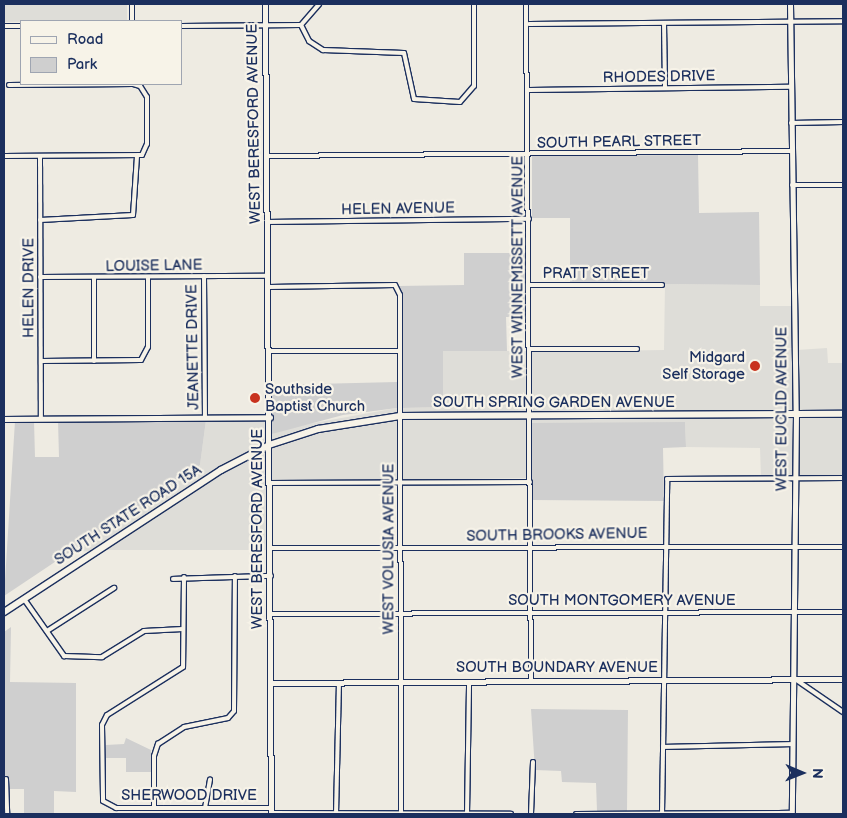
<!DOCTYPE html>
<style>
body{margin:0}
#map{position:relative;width:847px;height:818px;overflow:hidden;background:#eeebe2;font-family:"Balsamiq Sans",sans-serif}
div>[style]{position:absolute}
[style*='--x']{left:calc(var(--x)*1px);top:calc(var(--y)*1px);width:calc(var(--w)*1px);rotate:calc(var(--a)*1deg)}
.built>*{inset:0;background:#deddd8}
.green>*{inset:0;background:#cfcfcf}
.roads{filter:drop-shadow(1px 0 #1b2f5e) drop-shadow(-1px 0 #1b2f5e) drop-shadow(0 1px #1b2f5e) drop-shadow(0 -1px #1b2f5e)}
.minor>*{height:4px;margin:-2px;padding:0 2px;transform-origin:2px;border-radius:2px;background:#f7f3e8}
.tertiary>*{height:5px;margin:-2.5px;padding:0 2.5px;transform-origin:2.5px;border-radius:2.5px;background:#f7f3e8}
.trunk>*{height:6px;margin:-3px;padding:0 3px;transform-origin:3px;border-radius:3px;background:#f7f3e8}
.dots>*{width:14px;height:14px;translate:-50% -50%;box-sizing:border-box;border:2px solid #f7f3e8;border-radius:50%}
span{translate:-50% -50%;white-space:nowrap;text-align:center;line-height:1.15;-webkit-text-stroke:4.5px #f7f3e8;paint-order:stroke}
.street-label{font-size:15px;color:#1b2f5e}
.poi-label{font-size:15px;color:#1b2f5e}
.right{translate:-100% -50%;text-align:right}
.left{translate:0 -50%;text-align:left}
.frame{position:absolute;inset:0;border:5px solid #1b2f5e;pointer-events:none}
.legend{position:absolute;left:20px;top:20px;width:162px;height:65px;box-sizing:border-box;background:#f7f3e8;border:1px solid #9fa5b1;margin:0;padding:6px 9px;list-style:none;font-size:15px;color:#1b2f5e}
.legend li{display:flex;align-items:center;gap:10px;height:25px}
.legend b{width:25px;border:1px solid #9fa5b1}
.north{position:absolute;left:777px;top:748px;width:50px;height:50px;-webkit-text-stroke:4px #f7f3e8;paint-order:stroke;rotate:91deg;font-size:14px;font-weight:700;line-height:20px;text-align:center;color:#1b2f5e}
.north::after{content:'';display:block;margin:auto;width:18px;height:22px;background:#1b2f5e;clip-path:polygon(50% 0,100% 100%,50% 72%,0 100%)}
</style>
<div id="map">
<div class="built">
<div style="clip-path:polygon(4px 4px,127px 4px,127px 20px,4px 22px)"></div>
<div style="clip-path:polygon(665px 284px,760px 285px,760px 306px,791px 306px,793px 412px,532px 413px,532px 352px,664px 350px)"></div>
<div style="clip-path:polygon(827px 348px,828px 363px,843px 363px,843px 412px,798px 412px,797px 350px)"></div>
<div style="clip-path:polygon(443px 351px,527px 351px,527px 413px,402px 414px,402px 408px,443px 407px)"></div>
<div style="clip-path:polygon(397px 408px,397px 414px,333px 423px,272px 442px,272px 434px,297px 426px)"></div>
<div style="clip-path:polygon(793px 416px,792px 476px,761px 477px,760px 448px,686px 447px,685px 422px,532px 478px,532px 418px)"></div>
<div style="clip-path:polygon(798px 416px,843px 416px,843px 476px,797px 476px)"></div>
<div style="clip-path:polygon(527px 418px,527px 478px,402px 480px,402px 419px)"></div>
<div style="clip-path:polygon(397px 419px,397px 480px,272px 480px,272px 447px,318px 431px)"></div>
<div style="clip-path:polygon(206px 420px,268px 420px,267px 444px,93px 551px,69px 552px,200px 465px)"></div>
<div style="clip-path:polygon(267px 449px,268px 550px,102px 550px,209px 480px)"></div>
</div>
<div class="green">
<div style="clip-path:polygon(698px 155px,699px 213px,759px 212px,760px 285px,570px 283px,570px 218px,532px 218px,532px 156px)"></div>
<div style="clip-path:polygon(464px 253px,527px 253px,527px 317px,506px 317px,507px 351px,443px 351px,443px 407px,402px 408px,402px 295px,398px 286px,464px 285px)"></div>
<div style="clip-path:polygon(397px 382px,397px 408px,343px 415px,272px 434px,272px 385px)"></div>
<div style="clip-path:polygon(206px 420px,200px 465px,4px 596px,15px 421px,34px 421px,35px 457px,59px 457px,58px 421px)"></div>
<div style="clip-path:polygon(685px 422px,686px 447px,663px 448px,664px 501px,532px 500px,532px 423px)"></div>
<div style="clip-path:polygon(11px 627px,10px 682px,76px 683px,76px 792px,54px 791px,54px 814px,24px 814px,24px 789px,9px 789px,8px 777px,4px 777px,4px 632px)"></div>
<div style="clip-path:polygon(531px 709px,628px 710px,627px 811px,597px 811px,596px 783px,562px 782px,561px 771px,535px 770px)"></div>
<div style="clip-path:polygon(126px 738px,151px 750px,151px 772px,126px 772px,126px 758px,106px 758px,106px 745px,124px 744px)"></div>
</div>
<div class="roads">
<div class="minor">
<div style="--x:132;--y:4;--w:17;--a:90"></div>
<div style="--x:526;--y:4;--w:677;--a:89.58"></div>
<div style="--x:664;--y:23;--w:65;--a:89.1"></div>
<div style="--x:529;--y:24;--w:314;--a:-0.5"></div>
<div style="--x:301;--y:25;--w:18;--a:63"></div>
<div style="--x:309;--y:41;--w:17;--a:33"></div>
<div style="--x:323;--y:50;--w:81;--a:2.1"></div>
<div style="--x:404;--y:53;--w:47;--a:77.7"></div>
<div style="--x:414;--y:99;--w:46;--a:3.7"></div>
<div style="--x:460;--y:102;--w:21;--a:-49"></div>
<div style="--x:474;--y:86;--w:82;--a:-90"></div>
<div style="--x:301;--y:25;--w:28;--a:-49"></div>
<div style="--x:5;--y:26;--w:16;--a:0"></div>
<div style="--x:181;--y:26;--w:120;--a:-0.5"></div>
<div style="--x:9;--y:85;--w:124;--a:-0.5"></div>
<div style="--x:529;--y:90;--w:261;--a:-0.7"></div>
<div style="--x:791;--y:123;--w:52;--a:-1.1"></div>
<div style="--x:4;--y:156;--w:138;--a:-0.4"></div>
<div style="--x:142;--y:155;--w:12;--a:-66"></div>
<div style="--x:147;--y:144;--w:47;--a:-90"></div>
<div style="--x:147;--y:97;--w:13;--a:-122"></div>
<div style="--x:140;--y:86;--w:7;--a:-164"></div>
<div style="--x:266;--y:156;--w:526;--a:-0.54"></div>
<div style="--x:40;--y:157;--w:261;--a:89.8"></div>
<div style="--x:792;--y:185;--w:51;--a:0"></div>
<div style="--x:40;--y:220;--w:93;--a:-3.1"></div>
<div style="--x:133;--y:215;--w:59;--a:-86.1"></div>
<div style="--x:268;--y:222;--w:261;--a:-0.7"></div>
<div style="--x:204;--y:276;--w:142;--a:89.6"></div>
<div style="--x:40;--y:277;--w:228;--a:-0.3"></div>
<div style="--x:529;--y:285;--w:133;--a:0"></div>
<div style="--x:269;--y:287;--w:126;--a:-0.9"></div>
<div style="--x:395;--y:285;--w:11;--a:63"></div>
<div style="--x:400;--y:295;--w:518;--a:89.89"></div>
<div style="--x:529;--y:349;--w:108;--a:0"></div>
<div style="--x:269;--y:351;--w:130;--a:0"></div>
<div style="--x:41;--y:361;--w:100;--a:-0.6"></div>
<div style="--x:141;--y:360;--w:15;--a:-62"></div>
<div style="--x:148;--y:347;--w:70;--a:-90"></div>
<div style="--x:94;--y:361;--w:84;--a:-90"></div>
<div style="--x:270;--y:483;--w:260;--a:-0.2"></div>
<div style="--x:271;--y:548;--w:572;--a:-0.1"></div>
<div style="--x:184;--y:577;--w:90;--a:90.6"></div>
<div style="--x:183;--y:667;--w:90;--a:147.7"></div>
<div style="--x:107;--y:715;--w:11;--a:117"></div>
<div style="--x:102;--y:725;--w:76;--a:89.2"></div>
<div style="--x:103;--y:801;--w:15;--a:28"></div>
<div style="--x:116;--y:808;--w:155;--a:0"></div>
<div style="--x:173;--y:579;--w:98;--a:-1.8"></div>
<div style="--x:24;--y:599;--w:70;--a:54.9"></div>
<div style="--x:64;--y:656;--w:38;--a:2"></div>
<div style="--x:102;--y:657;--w:49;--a:-31.8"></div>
<div style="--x:144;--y:631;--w:39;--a:-3"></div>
<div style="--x:271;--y:614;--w:572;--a:-0.2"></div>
<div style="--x:47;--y:631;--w:80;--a:-32.7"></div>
<div style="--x:795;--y:679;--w:58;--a:34.5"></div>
<div style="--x:663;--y:747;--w:130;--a:-1.3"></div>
<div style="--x:6;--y:779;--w:35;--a:88"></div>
<div style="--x:154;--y:808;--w:52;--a:-90"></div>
<div style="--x:154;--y:756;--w:13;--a:-72"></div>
<div style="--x:158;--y:744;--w:31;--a:-33"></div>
<div style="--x:184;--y:727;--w:45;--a:-11.6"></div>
<div style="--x:228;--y:718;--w:9;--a:-49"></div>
<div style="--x:234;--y:711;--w:135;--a:-89.6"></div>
<div style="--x:205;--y:808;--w:29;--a:-80"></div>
<div style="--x:271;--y:813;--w:240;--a:0.2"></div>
<div style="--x:336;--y:814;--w:131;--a:-88.7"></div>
<div style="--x:467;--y:814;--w:132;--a:-89.1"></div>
<div style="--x:531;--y:814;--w:52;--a:-87.8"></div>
<div style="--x:576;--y:814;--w:216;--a:-0.3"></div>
<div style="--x:662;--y:814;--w:335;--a:-89.1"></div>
<div style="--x:667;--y:479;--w:176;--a:-0.3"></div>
</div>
<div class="tertiary">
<div style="--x:265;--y:4;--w:810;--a:89.58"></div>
<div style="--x:790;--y:4;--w:410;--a:89.2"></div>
<div style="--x:796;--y:414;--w:400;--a:90.6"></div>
<div style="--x:4;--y:419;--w:266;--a:-0.4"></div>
<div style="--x:272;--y:683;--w:571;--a:-0.4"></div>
</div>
<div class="trunk">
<div style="--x:4;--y:612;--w:259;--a:-33.2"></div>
<div style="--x:221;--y:470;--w:54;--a:-27.5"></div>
<div style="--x:269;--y:445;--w:52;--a:-18.1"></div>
<div style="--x:318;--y:429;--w:83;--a:-9"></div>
<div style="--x:400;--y:416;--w:443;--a:-0.3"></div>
</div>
</div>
<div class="dots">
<div style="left:755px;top:366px;background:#c8321e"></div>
<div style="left:255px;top:398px;background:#c8321e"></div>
</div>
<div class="street-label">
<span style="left:659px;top:77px;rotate:-1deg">RHODES DRIVE</span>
<span style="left:254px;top:124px;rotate:-91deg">WEST BERESFORD AVENUE</span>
<span style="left:619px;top:142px;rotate:-1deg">SOUTH PEARL STREET</span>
<span style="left:398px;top:209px;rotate:-1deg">HELEN AVENUE</span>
<span style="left:154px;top:266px;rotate:-1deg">LOUISE LANE</span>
<span style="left:518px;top:267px;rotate:-90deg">WEST WINNEMISSETT AVENUE</span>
<span style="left:596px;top:274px">PRATT STREET</span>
<span style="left:29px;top:288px;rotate:-90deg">HELEN DRIVE</span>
<span style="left:193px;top:347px;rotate:-91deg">JEANETTE DRIVE</span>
<span style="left:554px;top:403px">SOUTH SPRING GARDEN AVENUE</span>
<span style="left:782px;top:409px;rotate:-90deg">WEST EUCLID AVENUE</span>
<span style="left:128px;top:515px;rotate:-33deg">SOUTH STATE ROAD 15A</span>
<span style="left:258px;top:529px;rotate:-90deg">WEST BERESFORD AVENUE</span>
<span style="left:557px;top:535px;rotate:-1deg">SOUTH BROOKS AVENUE</span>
<span style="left:389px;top:549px;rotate:-90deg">WEST VOLUSIA AVENUE</span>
<span style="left:622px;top:601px">SOUTH MONTGOMERY AVENUE</span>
<span style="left:557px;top:668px">SOUTH BOUNDARY AVENUE</span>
<span style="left:189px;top:796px">SHERWOOD DRIVE</span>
</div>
<div class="poi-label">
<span class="right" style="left:745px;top:366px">Midgard<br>Self Storage</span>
<span class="left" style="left:265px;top:398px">Southside<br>Baptist Church</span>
</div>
<div class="frame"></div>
<ul class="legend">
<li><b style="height:6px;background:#f7f3e8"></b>Road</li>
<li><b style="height:14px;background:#cfcfcf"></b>Park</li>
</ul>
<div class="north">N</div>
</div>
